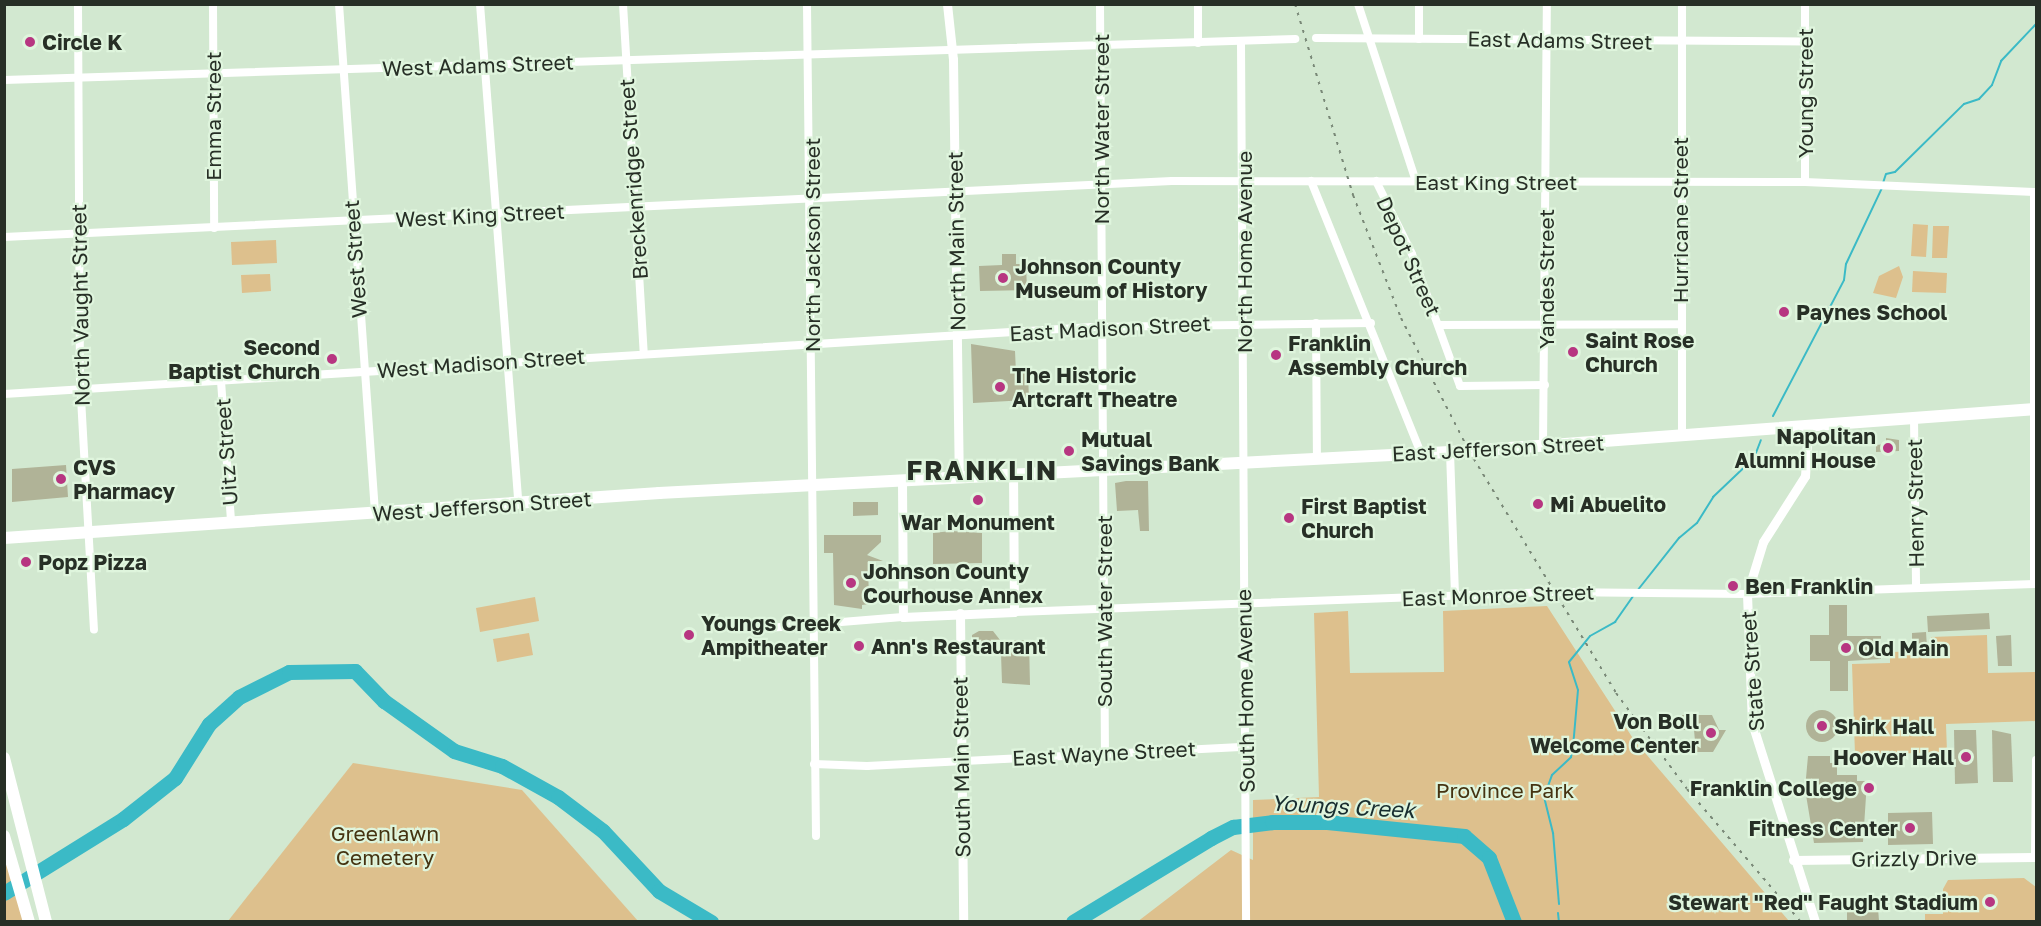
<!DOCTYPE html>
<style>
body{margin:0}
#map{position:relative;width:2041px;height:926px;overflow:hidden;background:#d2e8d0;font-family:"Golos Text",sans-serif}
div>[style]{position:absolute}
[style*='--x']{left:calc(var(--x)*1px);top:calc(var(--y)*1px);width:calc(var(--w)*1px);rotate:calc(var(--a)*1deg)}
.green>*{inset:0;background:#ddc08d}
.stream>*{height:2px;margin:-1px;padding:0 1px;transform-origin:1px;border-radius:1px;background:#3bbac6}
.river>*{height:15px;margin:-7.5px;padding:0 7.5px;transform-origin:7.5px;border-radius:7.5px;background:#3bbac6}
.building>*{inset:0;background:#b0b397}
.round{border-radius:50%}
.minor>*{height:8px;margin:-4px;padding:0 4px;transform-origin:4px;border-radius:4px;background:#fff}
.tertiary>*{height:9px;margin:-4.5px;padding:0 4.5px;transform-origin:4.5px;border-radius:4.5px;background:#fff}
.primary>*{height:12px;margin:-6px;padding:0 6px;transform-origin:6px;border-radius:6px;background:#fff}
.rail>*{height:2px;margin-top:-1px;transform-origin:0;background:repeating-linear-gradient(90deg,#798877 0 3px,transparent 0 9px)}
.dots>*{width:16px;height:16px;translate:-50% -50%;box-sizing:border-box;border:3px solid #dff5dd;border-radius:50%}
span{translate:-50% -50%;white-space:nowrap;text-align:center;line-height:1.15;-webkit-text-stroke:4.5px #dff5dd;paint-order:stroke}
.street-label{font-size:21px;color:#272f26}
.poi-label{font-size:21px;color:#272f26;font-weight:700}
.left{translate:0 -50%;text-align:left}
.right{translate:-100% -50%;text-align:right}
.park-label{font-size:21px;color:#453311}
.water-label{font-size:22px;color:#182d2f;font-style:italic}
.district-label{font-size:27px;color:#272f26;font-weight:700;letter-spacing:1.5px}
.frame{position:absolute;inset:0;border:6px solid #272f26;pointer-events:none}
</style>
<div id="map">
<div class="green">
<div style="clip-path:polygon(1913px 224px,1928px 225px,1926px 257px,1911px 256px)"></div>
<div style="clip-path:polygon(1933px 226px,1949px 226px,1947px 258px,1932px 258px)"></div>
<div style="clip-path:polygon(276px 240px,277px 263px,232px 265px,231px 242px)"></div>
<div style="clip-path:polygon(1899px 266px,1903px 277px,1896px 298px,1873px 293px,1879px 276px)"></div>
<div style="clip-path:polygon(1913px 271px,1947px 273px,1946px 293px,1912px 292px)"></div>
<div style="clip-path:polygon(270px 274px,271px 291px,242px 293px,241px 275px)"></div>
<div style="clip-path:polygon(535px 597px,539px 621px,480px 632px,476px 608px)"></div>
<div style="clip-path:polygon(1547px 606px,1634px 740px,1789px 921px,1137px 922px,1231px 850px,1253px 860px,1253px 800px,1319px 797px,1314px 613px,1348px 611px,1350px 673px,1444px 672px,1443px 611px)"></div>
<div style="clip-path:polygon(529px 633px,533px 655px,497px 662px,493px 639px)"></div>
<div style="clip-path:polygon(1987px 635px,1988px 673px,2036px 672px,2036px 721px,1946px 724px,1947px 752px,1855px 755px,1852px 664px,1890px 663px,1890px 652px,1931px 651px,1931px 637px)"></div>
<div style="clip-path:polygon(353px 763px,522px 790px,638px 921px,228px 921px)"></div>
<div style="clip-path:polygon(5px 853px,26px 921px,5px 921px)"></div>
<div style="clip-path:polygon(2024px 878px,2036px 887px,2036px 921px,1925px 921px,1925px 914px,1943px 914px,1943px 889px,1948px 880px)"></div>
</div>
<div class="stream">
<div style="--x:1883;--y:183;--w:9;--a:-72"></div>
<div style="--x:1886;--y:174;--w:9;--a:-13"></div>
<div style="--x:1895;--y:172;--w:97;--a:-44.6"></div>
<div style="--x:1964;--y:104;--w:16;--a:-18"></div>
<div style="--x:1979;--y:99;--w:19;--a:-47"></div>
<div style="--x:1992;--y:85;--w:26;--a:-69"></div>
<div style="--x:2001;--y:61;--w:51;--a:-46.6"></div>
<div style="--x:1773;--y:416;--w:153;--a:-62.4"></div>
<div style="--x:1844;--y:280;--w:16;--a:-83"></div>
<div style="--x:1846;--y:264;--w:84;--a:-64.7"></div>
<div style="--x:1637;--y:591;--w:68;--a:-51.6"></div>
<div style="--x:1679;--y:538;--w:23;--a:-40"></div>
<div style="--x:1697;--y:523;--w:31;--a:-58"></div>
<div style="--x:1713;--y:497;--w:57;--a:-43.6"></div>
<div style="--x:1754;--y:458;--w:19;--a:-69"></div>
<div style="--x:1559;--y:904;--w:71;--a:-94.8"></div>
<div style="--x:1553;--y:833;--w:37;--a:-104"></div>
<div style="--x:1544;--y:797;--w:23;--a:-70"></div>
<div style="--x:1552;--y:775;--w:26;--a:-43"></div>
<div style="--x:1571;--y:757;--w:10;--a:-79"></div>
<div style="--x:1573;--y:747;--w:57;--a:-85"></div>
<div style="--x:1578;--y:690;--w:29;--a:-108"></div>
<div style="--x:1569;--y:662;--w:33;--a:-51"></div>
<div style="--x:1590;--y:636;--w:29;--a:-29"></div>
<div style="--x:1615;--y:622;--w:32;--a:-55"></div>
<div style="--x:1558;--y:913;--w:9;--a:84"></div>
</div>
<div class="river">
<div style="--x:4;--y:893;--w:140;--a:-31.9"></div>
<div style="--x:123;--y:819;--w:66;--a:-38.3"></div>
<div style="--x:175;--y:778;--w:64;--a:-57.8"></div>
<div style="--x:209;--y:724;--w:40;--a:-42"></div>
<div style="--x:239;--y:697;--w:56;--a:-26.6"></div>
<div style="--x:289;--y:672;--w:66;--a:-0.9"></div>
<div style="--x:355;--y:671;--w:42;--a:46"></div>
<div style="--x:384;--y:701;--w:86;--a:35.5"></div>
<div style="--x:454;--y:751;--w:50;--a:17.4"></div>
<div style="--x:502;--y:766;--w:64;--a:29"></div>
<div style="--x:558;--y:797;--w:56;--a:37.1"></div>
<div style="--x:603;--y:831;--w:82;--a:47"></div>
<div style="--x:659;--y:891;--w:61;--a:30.8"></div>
<div style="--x:1073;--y:922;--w:162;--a:-31.3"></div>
<div style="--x:1211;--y:838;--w:25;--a:-27"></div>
<div style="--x:1233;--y:827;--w:39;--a:-7"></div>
<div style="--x:1272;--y:822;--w:55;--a:0"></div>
<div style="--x:1327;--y:822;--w:138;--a:5.8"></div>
<div style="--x:1464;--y:836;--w:33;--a:41"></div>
<div style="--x:1489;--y:858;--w:69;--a:68.7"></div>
</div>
<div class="building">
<div style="clip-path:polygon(1002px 254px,1016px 254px,1016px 264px,1026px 264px,1027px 290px,980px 291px,979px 266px,1002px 265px)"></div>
<div style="clip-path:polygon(971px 344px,1015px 351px,1016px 373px,1028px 372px,1029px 400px,973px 403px)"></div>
<div style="clip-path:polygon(1886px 438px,1899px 440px,1899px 451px,1876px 452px,1876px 445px,1886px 444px)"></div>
<div style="clip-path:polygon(66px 465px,68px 497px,12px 502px,12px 469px)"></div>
<div style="clip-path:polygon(1126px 481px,1148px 481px,1149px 531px,1140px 531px,1138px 510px,1117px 511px,1115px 483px)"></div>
<div style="clip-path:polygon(853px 502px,878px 502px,878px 515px,853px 516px)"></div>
<div style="clip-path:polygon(951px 531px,982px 533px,982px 563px,933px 564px,933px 533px)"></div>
<div style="clip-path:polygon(824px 535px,881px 535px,881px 542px,867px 555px,883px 561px,868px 561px,869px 604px,862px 605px,862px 609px,834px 605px,833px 553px,824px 553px)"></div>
<div style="clip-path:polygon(1829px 605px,1847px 605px,1847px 636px,1881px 636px,1881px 659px,1848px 661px,1848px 691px,1830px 691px,1830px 661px,1810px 661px,1810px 635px,1829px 635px)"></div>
<div style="clip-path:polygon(1989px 613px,1990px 629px,1928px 632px,1927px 616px)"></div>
<div style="clip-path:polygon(979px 631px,993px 631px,1000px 640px,1029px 640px,1030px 685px,1002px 683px,1001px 654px,972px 654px,972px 635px)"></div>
<div style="clip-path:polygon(1926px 632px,1927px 648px,1912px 648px,1912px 633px)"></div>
<div style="clip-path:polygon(2011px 635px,2012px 666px,1998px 666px,1996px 636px)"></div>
<div class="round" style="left:1806px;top:710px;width:32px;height:32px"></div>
<div style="clip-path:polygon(1682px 715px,1712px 715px,1719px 730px,1726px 730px,1713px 752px,1696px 752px,1694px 730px,1683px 730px)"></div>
<div style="clip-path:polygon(1954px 730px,1976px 730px,1978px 783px,1955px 784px)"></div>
<div style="clip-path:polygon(1992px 730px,2011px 734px,2013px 782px,1993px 782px)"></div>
<div style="clip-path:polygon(1808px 756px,1830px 756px,1830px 763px,1837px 763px,1837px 775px,1857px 775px,1857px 781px,1867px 781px,1863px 842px,1814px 843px,1805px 789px)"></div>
<div style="clip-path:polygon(1932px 812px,1933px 844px,1888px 845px,1888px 813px)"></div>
<div style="clip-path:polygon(1878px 908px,1879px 921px,1847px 921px,1847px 909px)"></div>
</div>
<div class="minor">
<div style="--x:78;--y:4;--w:376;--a:89.7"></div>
<div style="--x:80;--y:380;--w:250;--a:86.8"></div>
<div style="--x:213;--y:4;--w:224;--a:89.7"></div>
<div style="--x:339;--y:4;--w:510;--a:85.95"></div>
<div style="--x:480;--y:4;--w:499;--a:85.6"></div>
<div style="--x:623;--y:4;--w:350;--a:86.6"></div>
<div style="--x:807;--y:4;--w:832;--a:89.38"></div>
<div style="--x:1100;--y:4;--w:748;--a:89.62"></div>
<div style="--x:1198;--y:4;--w:39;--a:90"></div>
<div style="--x:1358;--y:4;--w:186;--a:71.9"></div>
<div style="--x:1419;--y:4;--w:35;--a:90"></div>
<div style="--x:1682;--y:4;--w:432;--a:90"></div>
<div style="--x:1316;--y:38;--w:489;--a:0.4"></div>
<div style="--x:1241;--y:42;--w:880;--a:89.67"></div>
<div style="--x:4;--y:80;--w:1292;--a:-1.82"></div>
<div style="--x:1311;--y:181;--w:293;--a:68"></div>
<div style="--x:1376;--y:181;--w:81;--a:63.7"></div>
<div style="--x:1412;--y:254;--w:140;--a:70"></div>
<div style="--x:1460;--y:386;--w:85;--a:-0.7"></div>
<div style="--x:1805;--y:182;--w:178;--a:-90"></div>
<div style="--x:2034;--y:192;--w:392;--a:90"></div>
<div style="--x:4;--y:237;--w:1169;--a:-2.74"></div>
<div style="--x:1172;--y:181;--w:633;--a:0.09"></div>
<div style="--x:1805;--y:182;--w:231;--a:2.5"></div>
<div style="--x:1316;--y:323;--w:135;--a:89.6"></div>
<div style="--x:1439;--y:325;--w:241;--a:-0.2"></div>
<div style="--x:221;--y:381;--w:141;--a:85.9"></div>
<div style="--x:4;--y:394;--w:1090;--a:-3.52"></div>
<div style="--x:1092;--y:327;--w:279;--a:-0.8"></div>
<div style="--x:1914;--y:418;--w:170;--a:89.3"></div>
<div style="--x:1543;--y:446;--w:442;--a:-89.5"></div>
<div style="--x:1450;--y:452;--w:144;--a:88"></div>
<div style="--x:1014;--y:612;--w:538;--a:-2.13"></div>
<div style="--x:1552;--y:592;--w:195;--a:0.6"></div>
<div style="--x:1747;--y:594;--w:289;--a:-2"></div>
<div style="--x:756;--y:629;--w:147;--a:-4.7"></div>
<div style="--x:814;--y:764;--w:53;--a:2.2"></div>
<div style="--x:867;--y:766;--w:379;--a:-2.9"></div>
<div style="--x:2035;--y:856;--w:96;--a:-89.4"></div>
</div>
<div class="tertiary">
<div style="--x:947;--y:4;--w:55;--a:83.8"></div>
<div style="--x:953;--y:59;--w:419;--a:89.2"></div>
<div style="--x:1808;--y:426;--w:50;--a:93.4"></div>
<div style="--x:1805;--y:476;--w:78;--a:122.5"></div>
<div style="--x:1763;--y:542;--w:54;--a:107.1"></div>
<div style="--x:1747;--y:594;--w:129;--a:87.8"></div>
<div style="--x:1752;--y:723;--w:209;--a:72.4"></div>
<div style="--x:902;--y:482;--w:135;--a:89.6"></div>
<div style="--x:903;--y:617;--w:111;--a:-2.6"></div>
<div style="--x:1014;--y:612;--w:137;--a:-90.4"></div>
<div style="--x:960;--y:613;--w:309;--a:89.4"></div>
<div style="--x:1793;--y:860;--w:243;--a:-0.7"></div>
</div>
<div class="primary">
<div style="--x:4;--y:538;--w:657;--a:-3.93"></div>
<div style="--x:659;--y:493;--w:811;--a:-2.97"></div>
<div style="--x:1469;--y:451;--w:569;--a:-4.24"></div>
<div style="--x:4;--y:758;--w:169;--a:75.6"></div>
<div style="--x:4;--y:836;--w:90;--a:73.8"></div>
</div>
<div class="rail">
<div style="--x:1295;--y:4;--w:200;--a:73.1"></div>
<div style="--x:1353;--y:195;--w:132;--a:68.7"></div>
<div style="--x:1401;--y:318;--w:149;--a:62.9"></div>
<div style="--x:1469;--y:451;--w:283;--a:58.7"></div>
<div style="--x:1616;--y:693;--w:119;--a:53.5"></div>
<div style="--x:1687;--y:789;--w:175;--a:49.4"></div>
</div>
<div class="dots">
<div style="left:30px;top:42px;background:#b73681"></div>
<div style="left:1003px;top:278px;background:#b73681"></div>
<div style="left:1784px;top:312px;background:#b73681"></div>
<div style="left:1573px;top:352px;background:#b73681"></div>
<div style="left:1276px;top:355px;background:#b73681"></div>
<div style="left:332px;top:359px;background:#b73681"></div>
<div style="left:1000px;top:387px;background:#b73681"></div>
<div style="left:1888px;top:448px;background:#b73681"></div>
<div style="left:1069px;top:451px;background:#b73681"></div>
<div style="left:61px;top:479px;background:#b73681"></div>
<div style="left:978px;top:500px;background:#b73681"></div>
<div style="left:1538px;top:504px;background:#b73681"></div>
<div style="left:1289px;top:518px;background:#b73681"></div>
<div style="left:26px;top:562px;background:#b73681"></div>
<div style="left:851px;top:583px;background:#b73681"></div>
<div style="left:1733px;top:586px;background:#b73681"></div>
<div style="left:689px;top:635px;background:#b73681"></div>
<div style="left:859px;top:646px;background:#b73681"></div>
<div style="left:1846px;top:648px;background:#b73681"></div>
<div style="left:1822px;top:726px;background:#b73681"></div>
<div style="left:1711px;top:733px;background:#b73681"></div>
<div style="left:1966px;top:757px;background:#b73681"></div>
<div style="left:1869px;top:788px;background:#b73681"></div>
<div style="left:1910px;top:828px;background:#b73681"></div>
<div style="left:1990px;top:902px;background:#b73681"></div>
</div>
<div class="street-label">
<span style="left:1560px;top:40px;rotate:1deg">East Adams Street</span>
<span style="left:478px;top:65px;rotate:-2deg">West Adams Street</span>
<span style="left:1805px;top:93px;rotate:-90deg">Young Street</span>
<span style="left:213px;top:116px;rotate:-90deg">Emma Street</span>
<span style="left:1101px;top:129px;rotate:-90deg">North Water Street</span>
<span style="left:633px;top:179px;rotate:-94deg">Breckenridge Street</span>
<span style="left:1496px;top:182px">East King Street</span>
<span style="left:480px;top:215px;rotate:-3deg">West King Street</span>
<span style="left:1680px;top:220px;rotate:-90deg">Hurricane Street</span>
<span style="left:956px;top:241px;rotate:-91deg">North Main Street</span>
<span style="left:812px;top:245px;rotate:-90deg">North Jackson Street</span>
<span style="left:1244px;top:252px;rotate:-90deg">North Home Avenue</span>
<span style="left:1409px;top:256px;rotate:66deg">Depot Street</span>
<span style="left:355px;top:259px;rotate:-94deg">West Street</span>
<span style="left:1546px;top:279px;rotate:-90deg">Yandes Street</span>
<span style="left:80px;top:305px;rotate:-91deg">North Vaught Street</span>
<span style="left:1110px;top:328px;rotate:-3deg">East Madison Street</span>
<span style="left:481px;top:363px;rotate:-4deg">West Madison Street</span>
<span style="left:1498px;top:448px;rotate:-3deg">East Jefferson Street</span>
<span style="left:226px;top:452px;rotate:-94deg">Uitz Street</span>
<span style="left:1915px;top:503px;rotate:-91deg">Henry Street</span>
<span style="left:482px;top:506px;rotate:-4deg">West Jefferson Street</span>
<span style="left:1498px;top:595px;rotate:-2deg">East Monroe Street</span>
<span style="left:1104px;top:611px;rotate:-90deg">South Water Street</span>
<span style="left:1752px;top:671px;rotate:-94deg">State Street</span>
<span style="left:1245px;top:691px;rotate:-91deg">South Home Avenue</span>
<span style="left:1104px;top:753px;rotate:-3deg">East Wayne Street</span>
<span style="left:961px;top:767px;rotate:-91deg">South Main Street</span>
<span style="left:1914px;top:858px;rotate:-1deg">Grizzly Drive</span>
</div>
<div class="poi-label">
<span class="left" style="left:42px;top:42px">Circle K</span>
<span class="left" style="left:1015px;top:278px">Johnson County<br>Museum of History</span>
<span class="left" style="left:1796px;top:312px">Paynes School</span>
<span class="left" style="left:1585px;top:352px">Saint Rose<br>Church</span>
<span class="left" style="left:1288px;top:355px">Franklin<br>Assembly Church</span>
<span class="right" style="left:320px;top:359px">Second<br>Baptist Church</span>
<span class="left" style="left:1012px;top:387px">The Historic<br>Artcraft Theatre</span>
<span class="right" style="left:1876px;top:448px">Napolitan<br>Alumni House</span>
<span class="left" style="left:1081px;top:451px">Mutual<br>Savings Bank</span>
<span class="left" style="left:73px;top:479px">CVS<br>Pharmacy</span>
<span class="left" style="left:1550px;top:504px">Mi Abuelito</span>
<span class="left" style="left:1301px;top:518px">First Baptist<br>Church</span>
<span style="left:978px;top:522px">War Monument</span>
<span class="left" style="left:38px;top:562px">Popz Pizza</span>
<span class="left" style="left:863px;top:583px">Johnson County<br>Courhouse Annex</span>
<span class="left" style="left:1745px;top:586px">Ben Franklin</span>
<span class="left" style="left:701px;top:635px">Youngs Creek<br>Ampitheater</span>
<span class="left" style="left:871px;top:646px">Ann's Restaurant</span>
<span class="left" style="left:1858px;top:648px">Old Main</span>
<span class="right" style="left:1699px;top:733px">Von Boll<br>Welcome Center</span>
<span class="left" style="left:1834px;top:726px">Shirk Hall</span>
<span class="right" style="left:1954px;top:757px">Hoover Hall</span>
<span class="right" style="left:1857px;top:788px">Franklin College</span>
<span class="right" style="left:1898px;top:828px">Fitness Center</span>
<span class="right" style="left:1978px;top:902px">Stewart "Red" Faught Stadium</span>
</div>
<div class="park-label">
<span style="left:1505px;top:790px">Province Park</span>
<span style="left:385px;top:845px">Greenlawn<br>Cemetery</span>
</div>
<div class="water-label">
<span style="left:1343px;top:806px;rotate:3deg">Youngs Creek</span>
</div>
<div class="district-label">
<span style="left:982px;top:471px">FRANKLIN</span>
</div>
<div class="frame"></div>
</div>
